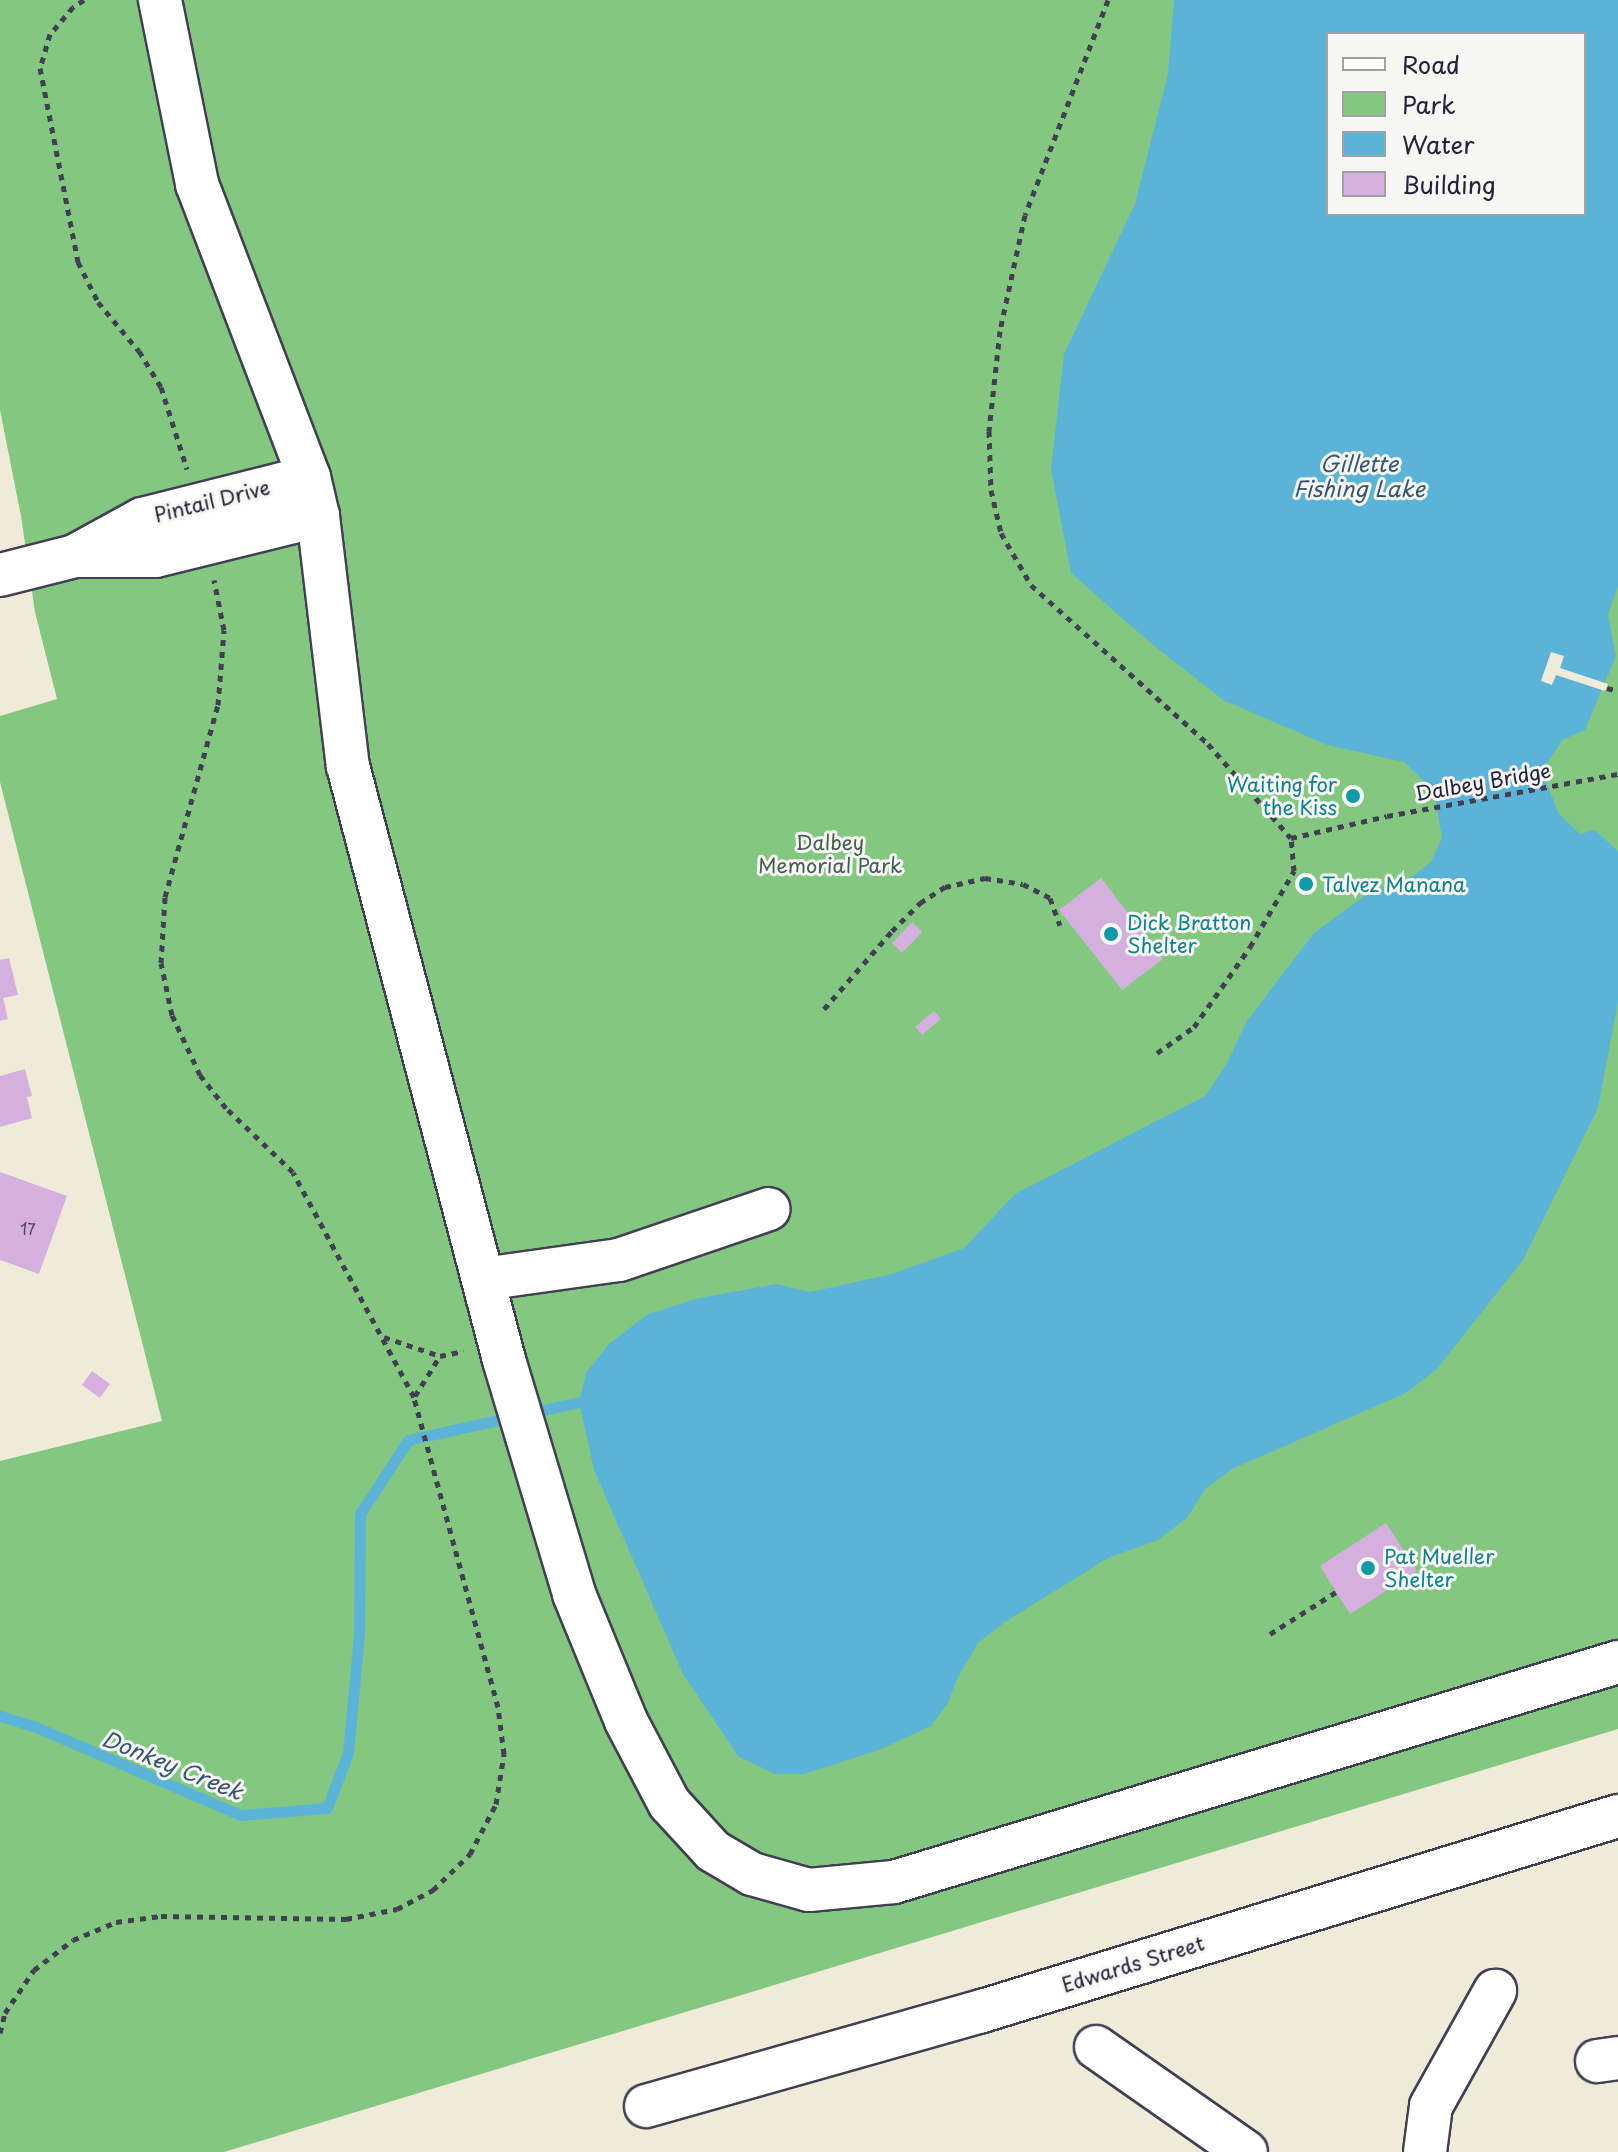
<!DOCTYPE html>
<style>
body{margin:0}
#map{position:relative;width:1618px;height:2152px;overflow:hidden;background:#f0ebd9;font-family:"Playpen Sans",sans-serif}
div>[style]{position:absolute}
[style*='--x']{left:calc(var(--x)*1px);top:calc(var(--y)*1px);width:calc(var(--w)*1px);rotate:calc(var(--a)*1deg)}
.green>*{inset:0;background:#84c781}
.water>*{inset:0;background:#5bb4d8}
.pier>*{inset:0;background:#f0ebd9}
.stream>*{height:11px;margin:-5.5px;padding:0 5.5px;transform-origin:5.5px;border-radius:5.5px;background:#5bb4d8}
.building>*{inset:0;background:#d5b0df}
.path>*{height:5px;margin-top:-2.5px;transform-origin:0;background:repeating-linear-gradient(90deg,#414053 0 6px,transparent 0 12px)}
.roads{filter:drop-shadow(2px 0 #414053) drop-shadow(-2px 0 #414053) drop-shadow(0 2px #414053) drop-shadow(0 -2px #414053)}
.minor>*{height:42px;margin:-21px;padding:0 21px;transform-origin:21px;border-radius:21px;background:#fff}
.dots>*{width:22px;height:22px;translate:-50% -50%;box-sizing:border-box;border:4px solid #f6f6f2;border-radius:50%}
span{translate:-50% -50%;white-space:nowrap;text-align:center;line-height:1.15;-webkit-text-stroke:6px #f6f6f2;paint-order:stroke}
.number-label{font-size:16px;color:#4f4664}
.number-label span{-webkit-text-stroke-width:0}
.street-label{font-size:20px;color:#22223b}
.culture-label{font-size:20px;color:#0d838f}
.right{translate:-100% -50%;text-align:right}
.left{translate:0 -50%;text-align:left}
.park-label{font-size:20px;color:#445c54}
.water-label{font-size:22px;color:#365572;font-style:italic}
.legend{position:absolute;left:1326px;top:32px;width:260px;height:184px;box-sizing:border-box;background:#f6f6f2;border:2px solid #a1a1a9;margin:0;padding:10px 14px;list-style:none;font-size:24px;color:#22223b}
.legend li{display:flex;align-items:center;gap:16px;height:40px}
.legend b{width:40px;border:2px solid #a1a1a9}
</style>
<div id="map">
<div class="green">
<div style="clip-path:polygon(evenodd,0 0,1618px 0,1618px 1729px,224px 2152px,0 2152px,0 1461px,162px 1421px,0 782px,0 716px,57px 699px,35px 612px,21px 516px,0 410px,0 0,1328px 34px,1584px 34px,1584px 214px,1328px 214px,1328px 34px)"></div>
</div>
<div class="water">
<div style="clip-path:polygon(evenodd,1174px 0,1618px 0,1618px 586px,1608px 614px,1616px 656px,1585px 730px,1562px 740px,1542px 771px,1559px 814px,1580px 834px,1595px 830px,1618px 851px,1618px 1002px,1598px 1108px,1523px 1260px,1436px 1370px,1406px 1393px,1232px 1469px,1206px 1488px,1187px 1518px,1158px 1540px,1108px 1558px,1005px 1622px,978px 1643px,957px 1679px,948px 1703px,931px 1726px,879px 1750px,804px 1774px,775px 1774px,738px 1756px,683px 1674px,594px 1470px,579px 1402px,586px 1373px,609px 1344px,648px 1314px,699px 1298px,777px 1284px,810px 1292px,892px 1274px,964px 1248px,1015px 1194px,1205px 1096px,1226px 1065px,1247px 1021px,1314px 933px,1367px 894px,1413px 876px,1431px 862px,1442px 838px,1434px 791px,1404px 762px,1327px 745px,1223px 700px,1147px 640px,1071px 573px,1051px 469px,1064px 354px,1135px 204px,1168px 74px,1174px 0,1328px 34px,1584px 34px,1584px 214px,1328px 214px,1328px 34px)"></div>
</div>
<div class="pier">
<div style="clip-path:polygon(1551px 652px,1564px 656px,1560px 668px,1608px 684px,1605px 691px,1556px 675px,1552px 685px,1541px 681px)"></div>
</div>
<div class="stream">
<div style="--x:0;--y:1716;--w:38;--a:17"></div>
<div style="--x:36;--y:1727;--w:222;--a:23.3"></div>
<div style="--x:240;--y:1815;--w:87;--a:-4.6"></div>
<div style="--x:327;--y:1808;--w:59;--a:-69.1"></div>
<div style="--x:348;--y:1753;--w:120;--a:-84.7"></div>
<div style="--x:359;--y:1634;--w:120;--a:-89.5"></div>
<div style="--x:360;--y:1514;--w:88;--a:-57"></div>
<div style="--x:408;--y:1440;--w:175;--a:-12.5"></div>
</div>
<div class="building">
<div style="clip-path:polygon(1101px 878px,1163px 959px,1122px 990px,1059px 910px)"></div>
<div style="clip-path:polygon(912px 922px,922px 932px,902px 953px,892px 943px)"></div>
<div style="clip-path:polygon(9px 958px,18px 995px,3px 998px,8px 1019px,0 1021px,0 960px)"></div>
<div style="clip-path:polygon(934px 1011px,941px 1019px,922px 1035px,915px 1027px)"></div>
<div style="clip-path:polygon(25px 1069px,32px 1096px,27px 1097px,32px 1118px,0 1127px,0 1076px)"></div>
<div style="clip-path:polygon(0 1172px,67px 1196px,39px 1274px,0 1260px)"></div>
<div style="clip-path:polygon(92px 1371px,110px 1384px,100px 1398px,82px 1385px)"></div>
<div style="clip-path:polygon(1386px 1523px,1417px 1571px,1350px 1614px,1320px 1566px)"></div>
</div>
<div class="path">
<div style="--x:84;--y:0;--w:13;--a:148"></div>
<div style="--x:73;--y:7;--w:35;--a:130"></div>
<div style="--x:50;--y:34;--w:35;--a:106"></div>
<div style="--x:40;--y:68;--w:198;--a:78.9"></div>
<div style="--x:78;--y:262;--w:45;--a:63.4"></div>
<div style="--x:98;--y:302;--w:64;--a:50.1"></div>
<div style="--x:139;--y:351;--w:42;--a:58.6"></div>
<div style="--x:161;--y:387;--w:86;--a:72.4"></div>
<div style="--x:1108;--y:0;--w:230;--a:111.1"></div>
<div style="--x:1025;--y:215;--w:119;--a:102.2"></div>
<div style="--x:1000;--y:331;--w:101;--a:96.3"></div>
<div style="--x:989;--y:431;--w:59;--a:88.1"></div>
<div style="--x:991;--y:490;--w:44;--a:76.9"></div>
<div style="--x:1001;--y:533;--w:60;--a:60"></div>
<div style="--x:1031;--y:585;--w:238;--a:41.9"></div>
<div style="--x:1208;--y:744;--w:125;--a:48.6"></div>
<div style="--x:1291;--y:838;--w:98;--a:-12.9"></div>
<div style="--x:1387;--y:816;--w:235;--a:-10.3"></div>
<div style="--x:1607;--y:688;--w:11;--a:15"></div>
<div style="--x:824;--y:1009;--w:103;--a:-48.9"></div>
<div style="--x:892;--y:931;--w:40;--a:-45"></div>
<div style="--x:920;--y:903;--w:30;--a:-33"></div>
<div style="--x:945;--y:887;--w:41;--a:-12.7"></div>
<div style="--x:985;--y:878;--w:38;--a:9"></div>
<div style="--x:1023;--y:884;--w:30;--a:27"></div>
<div style="--x:1050;--y:898;--w:29;--a:70"></div>
<div style="--x:1157;--y:1053;--w:45;--a:-35.1"></div>
<div style="--x:1194;--y:1027;--w:98;--a:-55"></div>
<div style="--x:1250;--y:947;--w:88;--a:-59.9"></div>
<div style="--x:1294;--y:871;--w:33;--a:-95"></div>
<div style="--x:384;--y:1337;--w:59;--a:18.7"></div>
<div style="--x:440;--y:1356;--w:24;--a:-12"></div>
<div style="--x:415;--y:1396;--w:47;--a:-58"></div>
<div style="--x:1270;--y:1634;--w:78;--a:-32.5"></div>
<div style="--x:0;--y:2033;--w:21;--a:-76"></div>
<div style="--x:5;--y:2013;--w:52;--a:-56"></div>
<div style="--x:34;--y:1970;--w:49;--a:-37.6"></div>
<div style="--x:73;--y:1940;--w:47;--a:-22.7"></div>
<div style="--x:116;--y:1922;--w:45;--a:-7.6"></div>
<div style="--x:161;--y:1916;--w:185;--a:0.9"></div>
<div style="--x:346;--y:1919;--w:52;--a:-11.1"></div>
<div style="--x:397;--y:1909;--w:41;--a:-27.8"></div>
<div style="--x:433;--y:1890;--w:52;--a:-44.2"></div>
<div style="--x:470;--y:1854;--w:56;--a:-62.5"></div>
<div style="--x:496;--y:1804;--w:51;--a:-80.9"></div>
<div style="--x:504;--y:1754;--w:47;--a:-97.3"></div>
<div style="--x:498;--y:1707;--w:321;--a:-105.2"></div>
<div style="--x:414;--y:1397;--w:255;--a:-118.3"></div>
<div style="--x:293;--y:1172;--w:93;--a:-136.3"></div>
<div style="--x:226;--y:1108;--w:42;--a:-128.2"></div>
<div style="--x:200;--y:1075;--w:66;--a:-115"></div>
<div style="--x:172;--y:1015;--w:53;--a:-101.9"></div>
<div style="--x:161;--y:963;--w:66;--a:-86.5"></div>
<div style="--x:165;--y:897;--w:199;--a:-74.6"></div>
<div style="--x:218;--y:705;--w:75;--a:-85.4"></div>
<div style="--x:224;--y:630;--w:51;--a:-101.3"></div>
</div>
<div class="roads">
<div class="minor">
<div style="--x:160;--y:0;--w:188;--a:78.6"></div>
<div style="--x:197;--y:184;--w:314;--a:69.1"></div>
<div style="--x:309;--y:477;--w:40;--a:77"></div>
<div style="--x:318;--y:516;--w:252;--a:83.2"></div>
<div style="--x:348;--y:766;--w:614;--a:75.28"></div>
<div style="--x:504;--y:1360;--w:244;--a:73.3"></div>
<div style="--x:574;--y:1594;--w:137;--a:67.7"></div>
<div style="--x:626;--y:1721;--w:93;--a:62.3"></div>
<div style="--x:669;--y:1803;--w:65;--a:47.5"></div>
<div style="--x:713;--y:1851;--w:45;--a:30.5"></div>
<div style="--x:752;--y:1874;--w:59;--a:15.7"></div>
<div style="--x:809;--y:1890;--w:85;--a:-5.4"></div>
<div style="--x:894;--y:1882;--w:757;--a:-16.9"></div>
<div style="--x:76;--y:556;--w:79;--a:0"></div>
<div style="--x:155;--y:556;--w:168;--a:-13.8"></div>
<div style="--x:0;--y:575;--w:77;--a:-14.2"></div>
<div style="--x:75;--y:556;--w:77;--a:-28.9"></div>
<div style="--x:142;--y:519;--w:172;--a:-14.1"></div>
<div style="--x:483;--y:1279;--w:137;--a:-8"></div>
<div style="--x:619;--y:1260;--w:158;--a:-18.8"></div>
<div style="--x:1096;--y:2047;--w:183;--a:35"></div>
<div style="--x:1597;--y:2061;--w:21;--a:-8"></div>
<div style="--x:646;--y:2106;--w:349;--a:-15.8"></div>
<div style="--x:982;--y:2011;--w:665;--a:-17.05"></div>
<div style="--x:1425;--y:2152;--w:46;--a:-82.6"></div>
<div style="--x:1431;--y:2106;--w:132;--a:-60.9"></div>
</div>
</div>
<div class="dots">
<div style="left:1353px;top:796px;background:#0f9aa8"></div>
<div style="left:1306px;top:884px;background:#0f9aa8"></div>
<div style="left:1111px;top:934px;background:#0f9aa8"></div>
<div style="left:1368px;top:1568px;background:#0f9aa8"></div>
</div>
<div class="number-label">
<span style="left:28px;top:1228px">17</span>
</div>
<div class="street-label">
<span style="left:212px;top:501px;rotate:-14deg">Pintail Drive</span>
<span style="left:1483px;top:782px;rotate:-10deg">Dalbey Bridge</span>
<span style="left:1133px;top:1964px;rotate:-17deg">Edwards Street</span>
</div>
<div class="culture-label">
<span class="right" style="left:1337px;top:796px">Waiting for<br>the Kiss</span>
<span class="left" style="left:1322px;top:884px">Talvez Manana</span>
<span class="left" style="left:1127px;top:934px">Dick Bratton<br>Shelter</span>
<span class="left" style="left:1384px;top:1568px">Pat Mueller<br>Shelter</span>
</div>
<div class="park-label">
<span style="left:830px;top:854px">Dalbey<br>Memorial Park</span>
</div>
<div class="water-label">
<span style="left:1359px;top:475px">Gillette<br>Fishing Lake</span>
<span style="left:173px;top:1764px;rotate:22deg">Donkey Creek</span>
</div>
<ul class="legend">
<li><b style="height:10px;background:#fff"></b>Road</li>
<li><b style="height:22px;background:#84c781"></b>Park</li>
<li><b style="height:22px;background:#5bb4d8"></b>Water</li>
<li><b style="height:22px;background:#d5b0df"></b>Building</li>
</ul>
</div>
